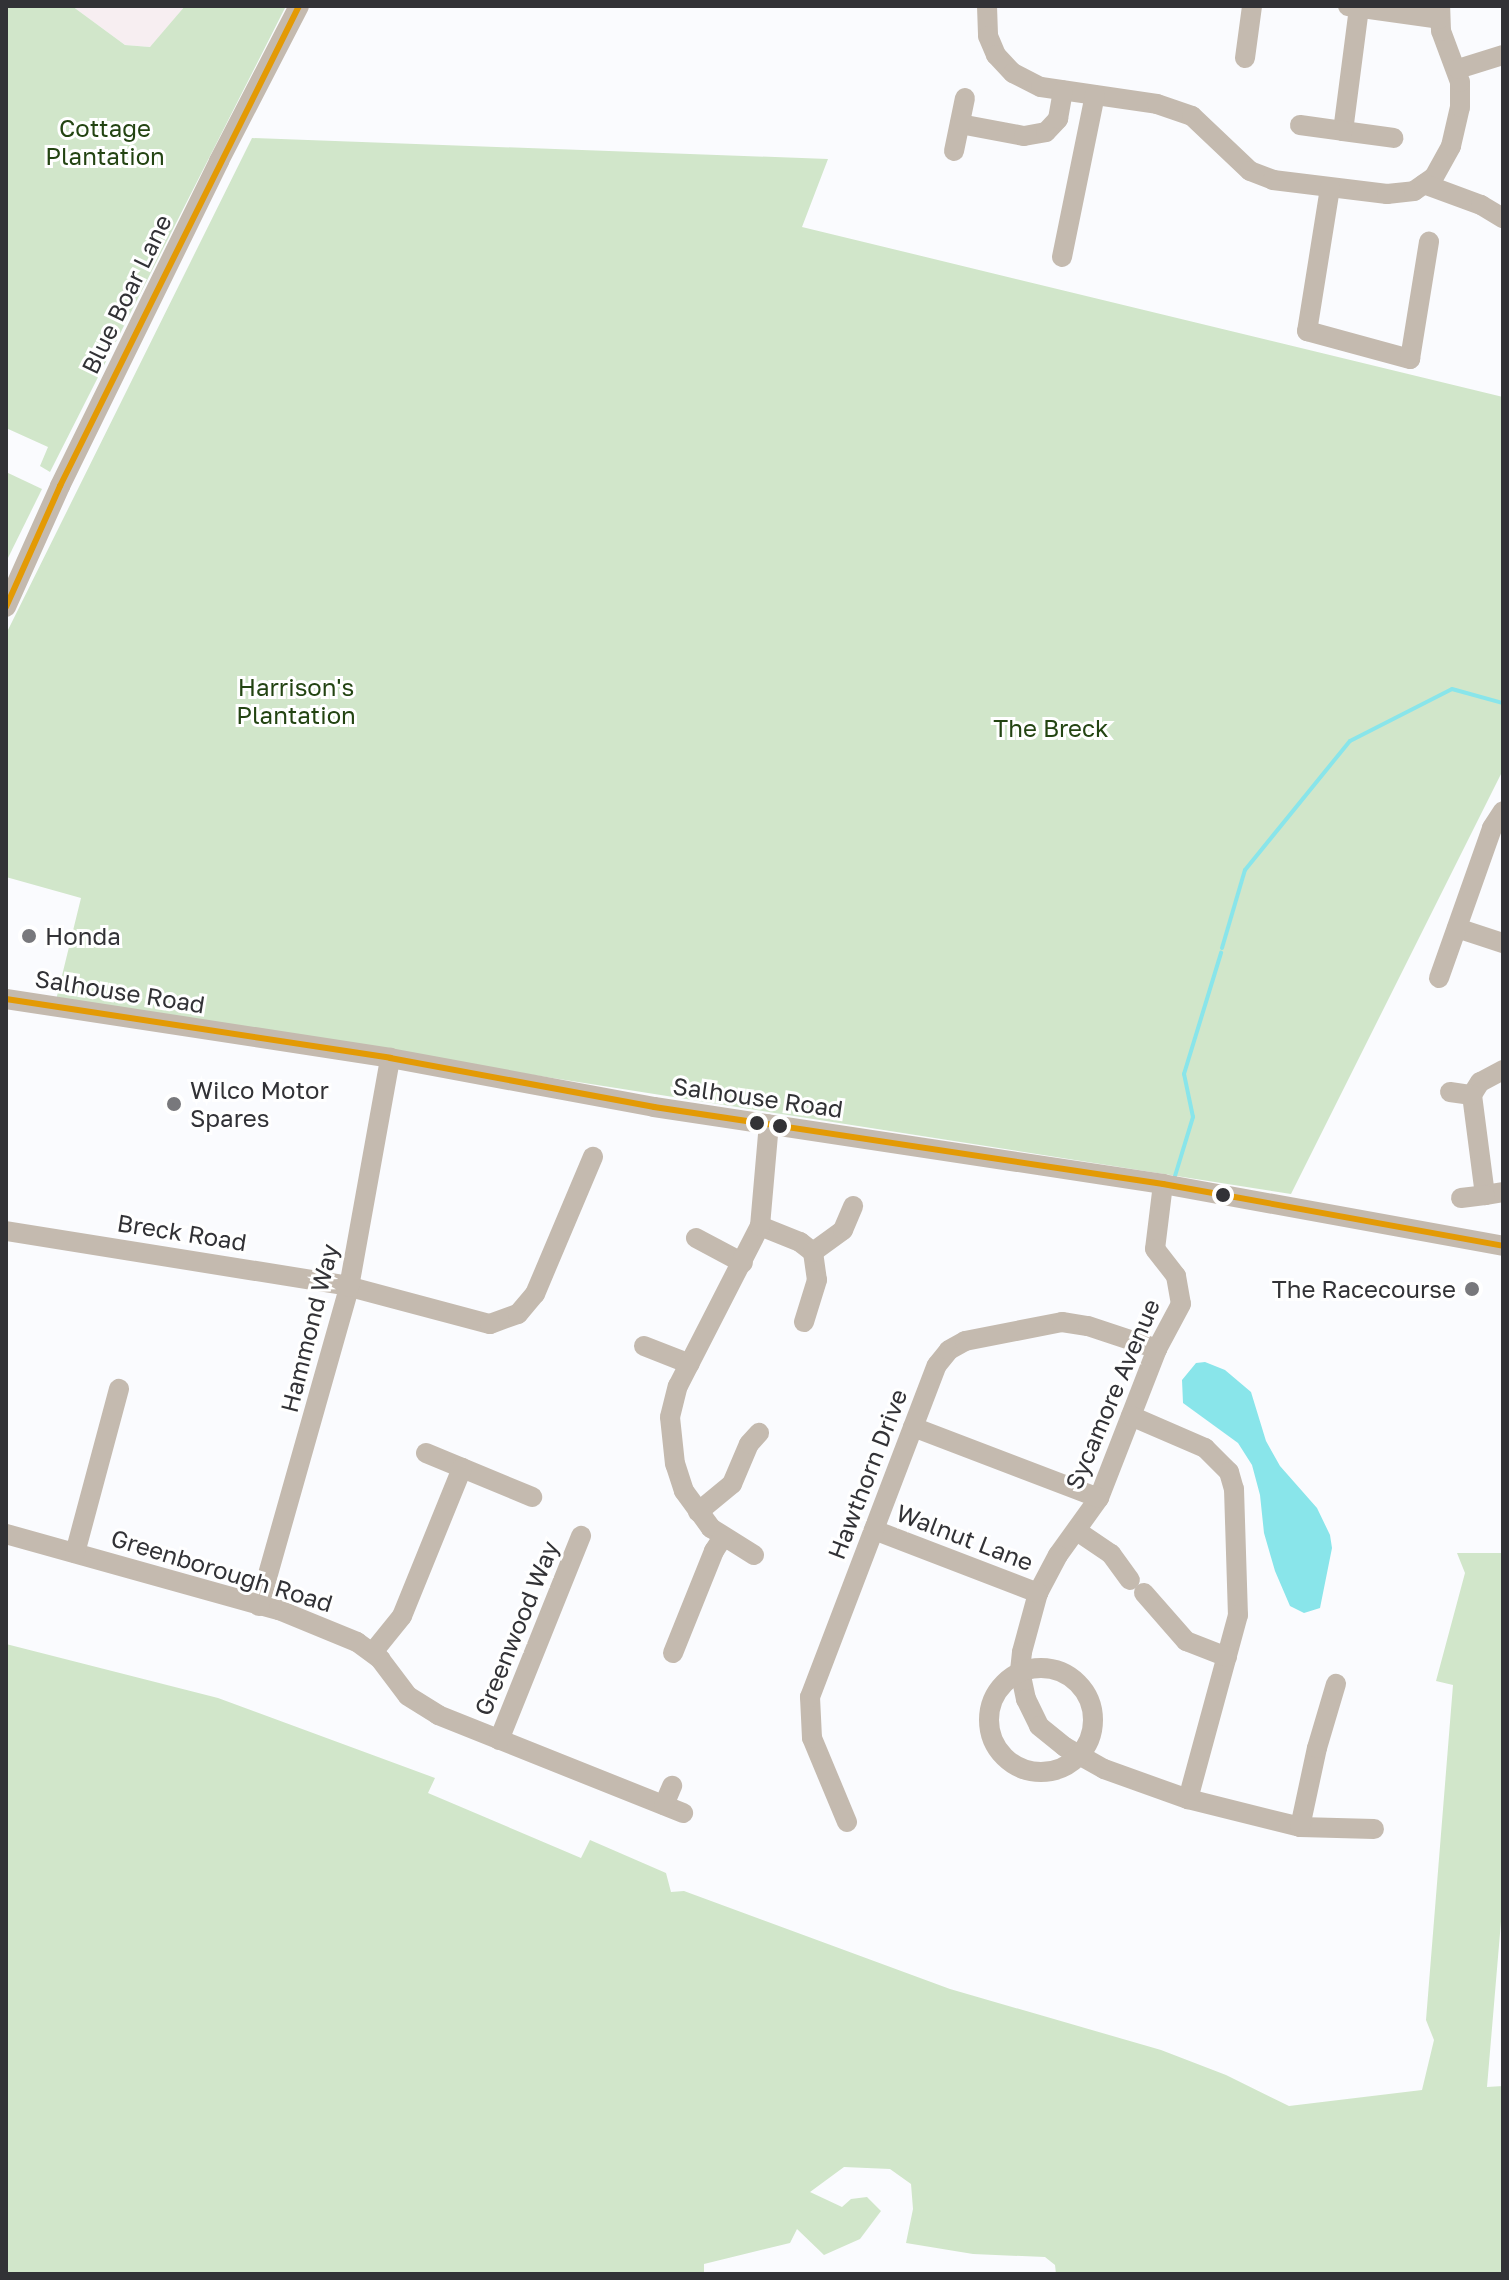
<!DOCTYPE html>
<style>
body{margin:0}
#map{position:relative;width:1509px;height:2280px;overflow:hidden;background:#fafbfe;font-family:"Golos Text",sans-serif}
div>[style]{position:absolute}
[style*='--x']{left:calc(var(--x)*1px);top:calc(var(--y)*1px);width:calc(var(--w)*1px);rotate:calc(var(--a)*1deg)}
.commercial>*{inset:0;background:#f7eef1}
.green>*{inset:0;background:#d1e6ca}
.water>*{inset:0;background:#89e5ea}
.stream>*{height:4px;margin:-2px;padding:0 2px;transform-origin:2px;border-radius:2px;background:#89e5ea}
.minor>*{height:20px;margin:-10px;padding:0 10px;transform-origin:10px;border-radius:10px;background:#c4baaf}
.minor>.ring{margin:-10px;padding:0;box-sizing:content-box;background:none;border:20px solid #c4baaf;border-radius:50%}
.bus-1>*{height:6px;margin:-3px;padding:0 3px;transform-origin:3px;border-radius:3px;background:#e39a05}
.dots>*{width:22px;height:22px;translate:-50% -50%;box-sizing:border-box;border:4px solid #fff;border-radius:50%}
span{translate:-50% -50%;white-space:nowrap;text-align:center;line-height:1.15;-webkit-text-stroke:6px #fff;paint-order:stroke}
.park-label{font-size:24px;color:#234412}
.street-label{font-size:24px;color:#323236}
.poi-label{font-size:24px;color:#323236}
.left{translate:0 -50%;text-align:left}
.right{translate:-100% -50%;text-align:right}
.frame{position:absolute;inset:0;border:8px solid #323236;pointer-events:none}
</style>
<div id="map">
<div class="commercial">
<div style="clip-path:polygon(72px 6px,185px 6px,151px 47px,125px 45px)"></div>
</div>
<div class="green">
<div style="clip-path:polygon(6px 6px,72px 6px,125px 45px,150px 47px,185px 6px,286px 6px,50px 472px,40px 466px,48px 447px,6px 428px)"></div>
<div style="clip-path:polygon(252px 138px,828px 159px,802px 227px,1503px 397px,1503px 770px,1291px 1194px,56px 1000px,81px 898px,6px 877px,6px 634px)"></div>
<div style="clip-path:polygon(6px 472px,42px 489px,6px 562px)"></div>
<div style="clip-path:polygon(1457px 1553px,1503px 1553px,1503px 1898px,1487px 2087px,1503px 2086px,1503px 2274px,1056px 2274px,1055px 2265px,1045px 2257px,973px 2254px,906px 2243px,913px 2209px,911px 2184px,890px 2169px,844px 2167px,810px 2192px,842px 2207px,851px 2199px,867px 2197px,881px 2211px,860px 2239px,824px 2255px,797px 2229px,790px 2243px,704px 2264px,704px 2274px,6px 2274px,6px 1644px,218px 1698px,435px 1778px,428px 1793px,581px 1858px,590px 1840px,666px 1873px,671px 1892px,684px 1891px,950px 1989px,1161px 2050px,1226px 2075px,1289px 2106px,1422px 2090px,1434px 2040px,1426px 2020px,1453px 1685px,1436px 1681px,1465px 1573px)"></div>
</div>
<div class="water">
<div style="clip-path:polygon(1205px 1362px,1225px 1370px,1251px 1392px,1266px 1441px,1280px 1466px,1317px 1508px,1330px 1535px,1332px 1548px,1320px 1608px,1304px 1613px,1290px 1606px,1275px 1571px,1264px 1533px,1260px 1495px,1252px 1465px,1238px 1443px,1183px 1403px,1182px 1380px,1196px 1363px)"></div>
</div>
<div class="stream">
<div style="--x:1222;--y:948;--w:81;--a:-73.6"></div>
<div style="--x:1245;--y:870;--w:166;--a:-50.9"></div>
<div style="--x:1350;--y:741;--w:114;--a:-27"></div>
<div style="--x:1452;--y:689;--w:53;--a:15.4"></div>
<div style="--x:1175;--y:1176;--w:62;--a:-73"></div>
<div style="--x:1193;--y:1117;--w:44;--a:-101.8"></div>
<div style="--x:1184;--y:1074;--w:127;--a:-73"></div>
</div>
<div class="minor">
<div style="--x:987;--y:6;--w:30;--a:88"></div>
<div style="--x:988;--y:36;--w:21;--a:67"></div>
<div style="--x:996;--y:55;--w:25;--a:47"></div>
<div style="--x:1013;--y:73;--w:31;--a:27"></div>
<div style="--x:1041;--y:87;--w:117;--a:8.3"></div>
<div style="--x:1157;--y:104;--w:37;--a:19"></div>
<div style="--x:1192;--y:116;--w:80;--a:43.5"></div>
<div style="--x:1250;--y:171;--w:25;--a:21"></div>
<div style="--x:1273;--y:180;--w:115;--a:7"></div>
<div style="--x:1387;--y:194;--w:27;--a:-6"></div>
<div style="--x:1414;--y:191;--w:24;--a:-35"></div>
<div style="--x:1434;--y:177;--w:35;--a:-61"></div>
<div style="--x:1451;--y:146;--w:40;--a:-77"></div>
<div style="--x:1460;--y:107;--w:25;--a:-90"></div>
<div style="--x:1460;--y:82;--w:54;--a:-110.4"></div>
<div style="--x:1441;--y:31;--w:25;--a:-92"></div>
<div style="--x:1348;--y:6;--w:92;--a:8.1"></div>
<div style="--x:1359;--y:8;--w:124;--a:97.4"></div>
<div style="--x:1343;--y:131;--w:51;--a:7.8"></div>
<div style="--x:1245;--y:58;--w:52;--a:-82.3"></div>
<div style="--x:1458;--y:69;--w:47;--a:-17.3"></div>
<div style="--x:960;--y:124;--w:65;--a:10.6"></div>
<div style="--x:1024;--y:136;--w:22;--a:-10"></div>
<div style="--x:1046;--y:132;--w:18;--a:-47"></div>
<div style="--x:1058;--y:119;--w:29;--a:-80"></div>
<div style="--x:1300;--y:125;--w:43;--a:7.9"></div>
<div style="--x:954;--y:151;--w:54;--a:-78.3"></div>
<div style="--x:1424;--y:184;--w:61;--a:20.2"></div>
<div style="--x:1481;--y:205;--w:26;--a:31"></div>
<div style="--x:1330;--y:188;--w:145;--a:99.1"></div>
<div style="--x:1307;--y:331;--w:107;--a:15.2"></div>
<div style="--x:1410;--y:359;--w:119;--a:-80.8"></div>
<div style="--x:1062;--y:257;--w:165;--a:-78.5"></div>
<div style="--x:6;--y:607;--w:133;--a:-65.9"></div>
<div style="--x:60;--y:486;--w:362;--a:-63.9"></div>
<div style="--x:219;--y:161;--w:174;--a:-62.7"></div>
<div style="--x:1457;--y:928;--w:48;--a:18.1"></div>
<div style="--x:1439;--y:978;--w:159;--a:-70.5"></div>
<div style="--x:1492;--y:828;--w:20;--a:-57"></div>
<div style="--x:6;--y:999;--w:389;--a:8.7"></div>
<div style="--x:390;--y:1058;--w:269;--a:10.5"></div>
<div style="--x:654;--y:1107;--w:515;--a:8.6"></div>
<div style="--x:1163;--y:1184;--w:346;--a:10.3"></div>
<div style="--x:1503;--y:1070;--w:26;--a:152"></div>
<div style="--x:1480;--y:1082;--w:15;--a:122"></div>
<div style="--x:1472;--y:1095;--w:101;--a:82.6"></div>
<div style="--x:1485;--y:1195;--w:18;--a:-9"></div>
<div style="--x:1450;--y:1092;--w:22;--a:8"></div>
<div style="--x:1163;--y:1184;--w:65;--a:97"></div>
<div style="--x:1155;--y:1249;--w:34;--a:52"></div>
<div style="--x:1176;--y:1276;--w:28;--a:80"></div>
<div style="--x:1181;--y:1304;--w:51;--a:118.1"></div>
<div style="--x:1157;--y:1349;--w:160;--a:111.3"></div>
<div style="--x:1099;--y:1498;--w:70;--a:125.7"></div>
<div style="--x:1058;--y:1555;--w:43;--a:117.8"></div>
<div style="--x:1038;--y:1593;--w:61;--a:105.2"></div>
<div style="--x:1022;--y:1652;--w:19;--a:96"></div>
<div style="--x:1020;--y:1671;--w:29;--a:78"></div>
<div style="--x:1026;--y:1699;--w:30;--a:64"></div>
<div style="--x:1039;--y:1726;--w:33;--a:39"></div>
<div style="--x:1065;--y:1747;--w:45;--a:29.4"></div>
<div style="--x:1104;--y:1769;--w:89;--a:19.7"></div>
<div style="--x:1188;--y:1799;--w:115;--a:14"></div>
<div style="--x:1300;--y:1827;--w:74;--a:1.5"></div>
<div style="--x:1461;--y:1198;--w:24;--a:-7"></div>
<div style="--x:760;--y:1226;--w:43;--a:21.8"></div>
<div style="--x:800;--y:1242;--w:16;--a:38"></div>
<div style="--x:813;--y:1252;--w:28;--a:82"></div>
<div style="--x:817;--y:1280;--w:44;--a:107.2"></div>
<div style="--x:6;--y:1231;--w:341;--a:9.1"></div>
<div style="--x:343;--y:1285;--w:152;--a:14.9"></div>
<div style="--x:490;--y:1324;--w:30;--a:-20"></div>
<div style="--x:518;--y:1314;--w:26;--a:-50"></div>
<div style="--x:535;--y:1294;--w:149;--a:-67.1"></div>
<div style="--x:696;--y:1238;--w:53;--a:28"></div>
<div style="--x:813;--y:1252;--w:37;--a:-36"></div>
<div style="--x:843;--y:1230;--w:26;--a:-67"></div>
<div style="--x:644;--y:1346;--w:49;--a:21.4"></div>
<div style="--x:1131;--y:1416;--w:81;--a:23.4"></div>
<div style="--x:1205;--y:1448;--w:34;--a:45"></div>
<div style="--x:1229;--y:1472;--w:18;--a:74"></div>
<div style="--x:1234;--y:1489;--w:126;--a:88.2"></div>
<div style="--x:1238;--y:1615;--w:191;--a:105.2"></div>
<div style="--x:913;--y:1427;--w:199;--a:20.9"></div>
<div style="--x:426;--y:1453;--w:115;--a:22.5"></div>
<div style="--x:698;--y:1512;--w:44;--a:-39.5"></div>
<div style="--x:732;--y:1484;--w:43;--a:-67"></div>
<div style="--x:749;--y:1444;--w:15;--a:-48"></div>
<div style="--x:874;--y:1530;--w:176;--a:21"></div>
<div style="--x:1077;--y:1531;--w:41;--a:34.1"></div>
<div style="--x:1111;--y:1554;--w:32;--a:54"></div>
<div style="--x:6;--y:1534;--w:283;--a:15.6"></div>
<div style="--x:279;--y:1610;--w:84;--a:22.3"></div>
<div style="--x:357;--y:1642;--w:29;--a:36"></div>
<div style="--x:380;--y:1659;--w:46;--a:52.9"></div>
<div style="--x:408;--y:1696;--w:36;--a:32"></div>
<div style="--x:438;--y:1715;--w:264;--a:21.8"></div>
<div style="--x:75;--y:1553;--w:170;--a:-75"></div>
<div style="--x:754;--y:1555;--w:51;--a:-147.9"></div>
<div style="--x:711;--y:1528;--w:46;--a:-126.1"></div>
<div style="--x:684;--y:1491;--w:28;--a:-108"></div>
<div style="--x:675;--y:1464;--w:47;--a:-96.1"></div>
<div style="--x:670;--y:1417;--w:32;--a:-76"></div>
<div style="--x:678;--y:1386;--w:180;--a:-62.9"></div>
<div style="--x:760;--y:1226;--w:102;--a:-85"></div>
<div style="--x:1144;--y:1593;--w:64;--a:48.8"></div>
<div style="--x:1186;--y:1641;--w:44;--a:21.3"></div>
<div style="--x:259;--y:1606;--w:331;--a:-74.2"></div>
<div style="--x:349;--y:1287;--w:233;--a:-79.8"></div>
<div style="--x:373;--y:1652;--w:46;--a:-51.1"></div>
<div style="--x:402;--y:1616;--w:160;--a:-67.9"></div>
<div style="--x:673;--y:1653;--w:110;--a:-68.1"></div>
<div style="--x:714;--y:1551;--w:17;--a:-57"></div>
<div class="ring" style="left:989px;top:1668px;width:84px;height:84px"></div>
<div style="--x:499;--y:1740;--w:220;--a:-68.1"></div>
<div style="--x:664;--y:1805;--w:21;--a:-67"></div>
<div style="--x:847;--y:1822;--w:91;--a:-112.6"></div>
<div style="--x:812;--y:1738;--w:41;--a:-92.8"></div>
<div style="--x:810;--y:1697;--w:355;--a:-69.1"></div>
<div style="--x:937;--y:1365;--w:19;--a:-51"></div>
<div style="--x:949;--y:1350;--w:18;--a:-29"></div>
<div style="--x:965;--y:1341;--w:99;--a:-11.1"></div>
<div style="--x:1062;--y:1322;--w:26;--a:9"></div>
<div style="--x:1088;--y:1326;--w:73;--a:18.4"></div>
<div style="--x:1300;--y:1827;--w:81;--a:-77.9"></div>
<div style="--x:1317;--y:1748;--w:67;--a:-73.5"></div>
</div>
<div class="bus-1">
<div style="--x:6;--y:607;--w:133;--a:-65.9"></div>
<div style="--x:60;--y:486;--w:536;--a:-63.53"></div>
<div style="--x:6;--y:999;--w:389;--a:8.7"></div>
<div style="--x:390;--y:1058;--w:269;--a:10.5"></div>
<div style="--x:654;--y:1107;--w:515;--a:8.6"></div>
<div style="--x:1163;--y:1184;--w:346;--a:10.3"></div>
</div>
<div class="dots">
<div style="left:29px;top:936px;background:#78787c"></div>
<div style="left:174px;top:1104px;background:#78787c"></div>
<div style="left:757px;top:1123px;background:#323236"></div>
<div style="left:780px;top:1126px;background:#323236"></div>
<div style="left:1223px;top:1195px;background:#323236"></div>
<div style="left:1472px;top:1289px;background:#78787c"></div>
</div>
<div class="park-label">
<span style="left:105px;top:142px">Cottage<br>Plantation</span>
<span style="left:296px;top:701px">Harrison's<br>Plantation</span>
<span style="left:1051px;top:728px">The Breck</span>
</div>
<div class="street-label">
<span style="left:126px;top:294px;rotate:-64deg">Blue Boar Lane</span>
<span style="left:120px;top:991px;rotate:9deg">Salhouse Road</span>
<span style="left:758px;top:1097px;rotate:8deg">Salhouse Road</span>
<span style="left:182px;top:1232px;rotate:9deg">Breck Road</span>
<span style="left:309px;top:1328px;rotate:-76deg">Hammond Way</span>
<span style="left:1112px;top:1394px;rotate:-67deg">Sycamore Avenue</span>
<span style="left:867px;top:1474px;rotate:-69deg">Hawthorn Drive</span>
<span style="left:965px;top:1537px;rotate:21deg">Walnut Lane</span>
<span style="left:222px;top:1570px;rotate:17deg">Greenborough Road</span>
<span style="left:516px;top:1628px;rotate:-68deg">Greenwood Way</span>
</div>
<div class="poi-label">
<span class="left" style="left:45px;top:936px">Honda</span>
<span class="left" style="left:190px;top:1104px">Wilco Motor<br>Spares</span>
<span class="right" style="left:1456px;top:1289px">The Racecourse</span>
</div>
<div class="frame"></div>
</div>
